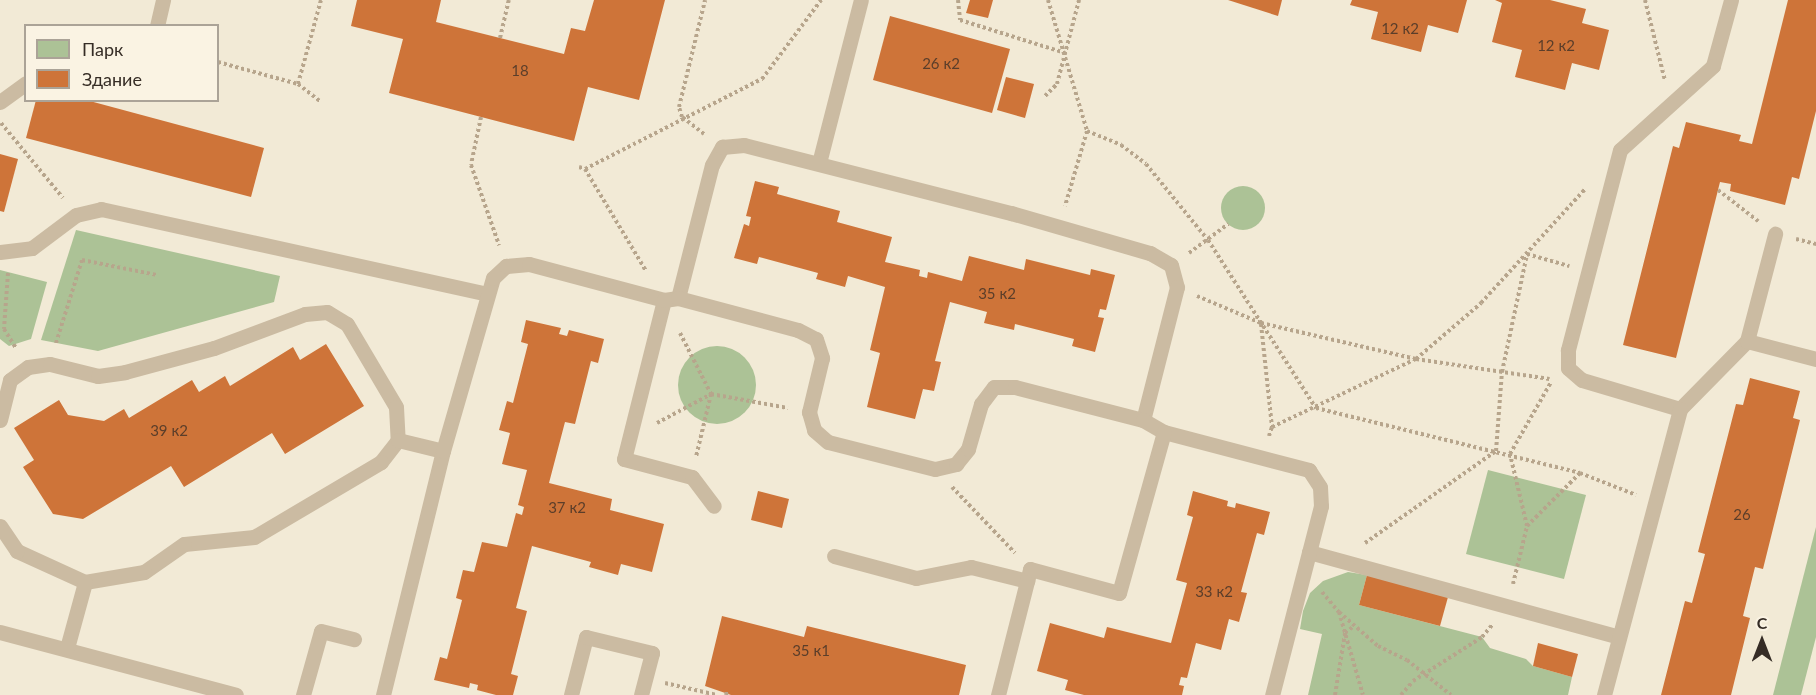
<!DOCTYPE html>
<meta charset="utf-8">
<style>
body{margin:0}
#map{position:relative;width:1816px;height:695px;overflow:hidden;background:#f2ead6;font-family:Lato,sans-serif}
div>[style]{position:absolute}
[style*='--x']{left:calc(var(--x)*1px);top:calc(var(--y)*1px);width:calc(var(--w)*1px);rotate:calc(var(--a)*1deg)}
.green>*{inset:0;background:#acc296}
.round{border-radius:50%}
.building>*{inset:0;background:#ce7439}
.path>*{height:4px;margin-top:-2px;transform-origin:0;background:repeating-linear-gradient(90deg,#b7a58c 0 3px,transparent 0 6px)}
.lane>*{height:15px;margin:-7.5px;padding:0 7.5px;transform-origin:7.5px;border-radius:7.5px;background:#cbbba2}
span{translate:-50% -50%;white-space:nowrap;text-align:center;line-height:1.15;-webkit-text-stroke:6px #faf3e3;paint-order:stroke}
.number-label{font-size:15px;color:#5b3e2a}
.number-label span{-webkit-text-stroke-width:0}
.legend{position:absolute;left:24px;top:24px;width:195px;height:78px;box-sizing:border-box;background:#faf3e3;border:2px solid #aba397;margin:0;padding:8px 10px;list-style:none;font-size:18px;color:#352c25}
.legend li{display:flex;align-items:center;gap:12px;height:30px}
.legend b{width:30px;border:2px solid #aba397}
.north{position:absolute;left:1732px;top:611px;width:60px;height:60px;-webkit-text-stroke:4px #faf3e3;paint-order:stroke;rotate:0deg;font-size:16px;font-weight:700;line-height:24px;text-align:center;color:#352c25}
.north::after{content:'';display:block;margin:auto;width:21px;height:27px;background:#352c25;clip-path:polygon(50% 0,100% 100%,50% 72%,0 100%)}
</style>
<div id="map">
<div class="green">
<div class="round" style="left:1221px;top:186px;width:44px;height:44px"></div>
<div style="clip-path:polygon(76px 230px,280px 276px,274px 302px,98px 351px,41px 340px)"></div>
<div style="clip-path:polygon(0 270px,47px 282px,31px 339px,9px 346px,0 339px)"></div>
<div class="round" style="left:678px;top:346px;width:78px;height:78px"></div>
<div style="clip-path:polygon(1488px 470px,1586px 495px,1564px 579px,1466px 554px)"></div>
<div style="clip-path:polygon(1816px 527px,1816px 637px,1801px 695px,1773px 695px)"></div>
<div style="clip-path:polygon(1348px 572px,1367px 575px,1359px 605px,1482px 637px,1490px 648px,1526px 659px,1533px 666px,1572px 677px,1568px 695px,1308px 695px,1322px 634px,1300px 629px,1303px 611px,1310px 593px,1323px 581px)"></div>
</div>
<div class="building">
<div style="clip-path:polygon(357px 0,441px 0,436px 22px,564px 54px,571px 28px,585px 31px,594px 0,665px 0,639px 100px,588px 87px,574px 141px,389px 93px,403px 39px,351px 26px)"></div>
<div style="clip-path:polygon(970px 0,993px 0,988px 18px,966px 13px)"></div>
<div style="clip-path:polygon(1228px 0,1282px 0,1278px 16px)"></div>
<div style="clip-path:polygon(1352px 0,1467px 0,1458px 33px,1428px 25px,1421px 52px,1371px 39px,1378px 12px,1350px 5px)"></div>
<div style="clip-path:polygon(1495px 0,1550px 0,1586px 9px,1582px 23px,1609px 30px,1599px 70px,1572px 63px,1565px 90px,1515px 77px,1522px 50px,1492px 42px,1502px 3px)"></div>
<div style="clip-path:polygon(1788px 0,1816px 0,1816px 111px,1799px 179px,1792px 177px,1785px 205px,1730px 191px,1731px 184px,1720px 182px,1676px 358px,1623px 345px,1673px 146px,1679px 148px,1686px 122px,1741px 135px,1739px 141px,1752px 144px)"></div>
<div style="clip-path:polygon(890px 16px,1010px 49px,992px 113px,873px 80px)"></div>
<div style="clip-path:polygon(1006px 77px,1034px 84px,1025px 118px,997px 110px)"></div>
<div style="clip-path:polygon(36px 100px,86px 100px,264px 148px,251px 197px,26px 138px)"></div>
<div style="clip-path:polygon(0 154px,18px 159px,4px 212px,0 211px)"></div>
<div style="clip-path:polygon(755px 181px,779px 187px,777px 194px,840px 211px,837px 222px,892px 237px,885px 262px,920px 270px,919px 276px,927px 278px,928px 272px,962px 281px,969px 256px,1024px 270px,1026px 259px,1090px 275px,1091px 269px,1115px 275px,1106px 310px,1100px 309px,1098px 317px,1104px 318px,1095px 352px,1072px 346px,1074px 339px,1015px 324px,1014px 330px,984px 323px,987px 312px,950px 302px,935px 361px,941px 362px,934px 391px,923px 389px,915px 419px,867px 407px,880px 353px,870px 350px,885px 287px,848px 276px,845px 287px,816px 279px,818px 273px,759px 257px,757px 264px,734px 258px,744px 224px,749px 226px,751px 217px,746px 216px)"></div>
<div style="clip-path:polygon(526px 320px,561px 328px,559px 334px,567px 336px,569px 330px,604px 339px,598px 363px,591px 361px,575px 424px,565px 422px,549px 483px,612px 499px,610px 510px,664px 524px,652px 572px,621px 564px,618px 575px,589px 567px,591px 562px,532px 546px,516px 608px,527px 611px,511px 674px,518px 676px,513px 695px,496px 695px,477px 690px,478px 685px,470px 683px,469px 688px,434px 680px,440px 657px,447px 659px,462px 600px,456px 598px,463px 570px,474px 572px,482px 542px,507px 547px,516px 513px,522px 515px,524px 507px,518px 505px,527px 470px,502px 464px,510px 433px,499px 430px,507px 401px,513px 403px,528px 344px,521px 342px)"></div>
<div style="clip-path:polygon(326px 344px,364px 406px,285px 454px,272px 433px,184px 487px,171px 466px,83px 519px,53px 514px,23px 467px,34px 460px,14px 428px,59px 400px,68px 415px,104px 421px,124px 409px,129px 418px,192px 380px,199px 392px,225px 376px,230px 386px,293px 347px,300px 360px)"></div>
<div style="clip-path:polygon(1750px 378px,1800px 391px,1793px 418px,1800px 420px,1763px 569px,1755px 567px,1743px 616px,1750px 618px,1731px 695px,1661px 695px,1685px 601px,1692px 603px,1705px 554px,1698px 552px,1736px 404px,1743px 405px)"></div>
<div style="clip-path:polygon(758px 491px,789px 499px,782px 528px,751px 520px)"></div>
<div style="clip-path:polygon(1193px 491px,1228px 501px,1227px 506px,1235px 508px,1236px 503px,1270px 512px,1264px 535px,1257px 533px,1241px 592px,1247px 593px,1239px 622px,1229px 619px,1221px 650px,1196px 643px,1187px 678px,1181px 677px,1179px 685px,1184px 686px,1182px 695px,1084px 695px,1065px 690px,1068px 680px,1037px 671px,1050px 623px,1104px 638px,1107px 627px,1171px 643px,1187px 583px,1176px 580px,1193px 517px,1187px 515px)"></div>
<div style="clip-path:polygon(1367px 575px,1448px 597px,1440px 626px,1359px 605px)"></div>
<div style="clip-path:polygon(722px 616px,804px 637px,807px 626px,966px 665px,959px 695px,731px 695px,705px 686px)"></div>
<div style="clip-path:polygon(1538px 643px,1578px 654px,1572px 677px,1533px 666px)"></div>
</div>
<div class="path">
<div style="--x:958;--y:0;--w:20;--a:84"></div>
<div style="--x:960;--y:20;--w:110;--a:17.4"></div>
<div style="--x:1048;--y:0;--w:137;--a:73.4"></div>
<div style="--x:1087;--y:131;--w:78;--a:106.3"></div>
<div style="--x:1645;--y:0;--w:83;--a:76.1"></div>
<div style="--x:500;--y:38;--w:39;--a:-77"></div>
<div style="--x:218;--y:62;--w:83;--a:15.4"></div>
<div style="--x:298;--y:84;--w:28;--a:38"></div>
<div style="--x:298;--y:84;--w:87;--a:-74.7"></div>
<div style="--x:1045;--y:96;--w:17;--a:-45"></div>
<div style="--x:1057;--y:84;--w:87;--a:-75.3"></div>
<div style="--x:481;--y:117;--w:49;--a:101.8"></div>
<div style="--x:471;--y:165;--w:85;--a:70.7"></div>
<div style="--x:1;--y:123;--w:97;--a:50.4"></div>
<div style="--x:1087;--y:131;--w:37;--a:22"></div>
<div style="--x:1121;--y:145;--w:31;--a:37"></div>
<div style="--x:1146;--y:164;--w:98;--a:50.8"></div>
<div style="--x:1208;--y:240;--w:200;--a:57.3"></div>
<div style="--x:1316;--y:408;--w:272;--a:13.8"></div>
<div style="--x:1580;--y:473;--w:60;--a:21.4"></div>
<div style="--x:704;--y:134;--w:28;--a:-142"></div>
<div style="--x:682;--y:117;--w:10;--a:-107"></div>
<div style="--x:679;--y:107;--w:110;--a:-76.3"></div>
<div style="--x:579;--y:167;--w:6;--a:18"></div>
<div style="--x:585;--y:169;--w:199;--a:-27"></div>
<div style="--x:762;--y:79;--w:99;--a:-53.2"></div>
<div style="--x:585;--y:169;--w:119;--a:59.1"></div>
<div style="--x:1718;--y:190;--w:51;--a:37.8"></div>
<div style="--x:1796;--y:239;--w:21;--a:14"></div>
<div style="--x:1189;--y:253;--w:49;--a:-36.6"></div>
<div style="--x:8;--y:273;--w:56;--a:94.1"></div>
<div style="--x:4;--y:329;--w:22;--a:58"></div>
<div style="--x:1197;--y:296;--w:69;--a:22.9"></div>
<div style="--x:1261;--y:323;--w:159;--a:13.1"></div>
<div style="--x:1416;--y:359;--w:135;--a:8.5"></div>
<div style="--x:1261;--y:324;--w:104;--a:83.9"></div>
<div style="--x:680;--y:333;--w:68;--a:63.1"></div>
<div style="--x:711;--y:394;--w:65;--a:103.4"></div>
<div style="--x:56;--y:343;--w:87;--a:-72.6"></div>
<div style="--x:82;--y:260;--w:76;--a:11.3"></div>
<div style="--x:657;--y:423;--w:61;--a:-28.2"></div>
<div style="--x:711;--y:394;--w:78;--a:10.3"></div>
<div style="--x:1269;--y:436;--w:9;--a:-72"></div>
<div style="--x:1272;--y:427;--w:159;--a:-25.3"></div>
<div style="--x:1416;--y:359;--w:86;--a:-40.7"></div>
<div style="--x:1481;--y:303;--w:154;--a:-47.6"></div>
<div style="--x:952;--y:487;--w:91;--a:46.3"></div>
<div style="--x:1527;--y:526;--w:74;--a:-103.3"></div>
<div style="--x:1510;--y:454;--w:83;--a:-60.3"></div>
<div style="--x:1365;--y:543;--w:160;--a:-35.1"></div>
<div style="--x:1496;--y:451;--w:79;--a:-85.7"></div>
<div style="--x:1502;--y:372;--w:121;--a:-78"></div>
<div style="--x:1527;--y:254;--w:44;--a:15.9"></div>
<div style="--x:1513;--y:584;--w:60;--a:-76.4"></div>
<div style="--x:1527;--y:526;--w:75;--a:-45"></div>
<div style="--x:1322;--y:592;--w:26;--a:50"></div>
<div style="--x:1339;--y:612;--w:86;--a:73.9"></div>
<div style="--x:1339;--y:612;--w:52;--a:41.1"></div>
<div style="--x:1378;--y:646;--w:32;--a:26"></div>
<div style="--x:1407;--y:660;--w:56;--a:38.5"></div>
<div style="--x:665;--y:683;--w:53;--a:13"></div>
<div style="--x:726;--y:695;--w:4;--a:-76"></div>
<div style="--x:1335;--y:695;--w:63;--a:-80.8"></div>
<div style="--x:1345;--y:633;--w:11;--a:-38"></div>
<div style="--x:1401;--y:695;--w:18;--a:-49"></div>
<div style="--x:1413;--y:681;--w:82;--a:-32.5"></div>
<div style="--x:1482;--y:637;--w:16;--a:-50"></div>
</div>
<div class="lane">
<div style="--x:1731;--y:0;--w:68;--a:105.3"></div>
<div style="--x:1713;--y:66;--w:125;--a:137.9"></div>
<div style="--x:1620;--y:150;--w:207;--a:104.6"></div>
<div style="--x:1568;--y:350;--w:18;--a:90"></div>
<div style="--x:1568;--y:368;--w:18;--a:41"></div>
<div style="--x:1582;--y:380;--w:102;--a:16.5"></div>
<div style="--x:1680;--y:409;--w:95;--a:-45.4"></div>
<div style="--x:1747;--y:341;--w:111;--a:-75.3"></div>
<div style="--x:157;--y:26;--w:27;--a:-77"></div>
<div style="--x:0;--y:102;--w:32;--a:-36"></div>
<div style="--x:819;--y:163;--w:168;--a:-75.6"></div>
<div style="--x:0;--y:252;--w:32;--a:-7"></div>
<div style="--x:32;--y:248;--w:55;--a:-36.9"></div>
<div style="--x:76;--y:215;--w:26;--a:-13"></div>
<div style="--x:101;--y:209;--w:396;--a:12.4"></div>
<div style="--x:678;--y:298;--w:137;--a:-75.7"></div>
<div style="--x:712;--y:165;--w:21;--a:-61"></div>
<div style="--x:722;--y:147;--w:22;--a:-5"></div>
<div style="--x:744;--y:145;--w:276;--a:14.3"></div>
<div style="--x:1011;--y:213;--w:145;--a:16.1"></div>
<div style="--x:1150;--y:253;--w:24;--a:30"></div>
<div style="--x:1171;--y:265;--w:23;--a:75"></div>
<div style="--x:1177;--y:287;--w:137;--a:104.3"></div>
<div style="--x:664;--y:300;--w:164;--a:104.1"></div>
<div style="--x:624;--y:459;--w:70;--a:14.8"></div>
<div style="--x:692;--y:477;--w:36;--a:53"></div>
<div style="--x:1747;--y:341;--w:71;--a:14.6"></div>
<div style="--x:0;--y:420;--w:41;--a:-76"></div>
<div style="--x:10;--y:380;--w:22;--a:-36"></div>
<div style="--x:28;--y:367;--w:22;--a:-8"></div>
<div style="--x:50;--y:364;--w:49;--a:14"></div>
<div style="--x:98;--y:376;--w:27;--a:-8"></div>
<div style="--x:125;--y:372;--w:92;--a:-15.1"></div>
<div style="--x:214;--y:348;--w:97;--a:-20.5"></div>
<div style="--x:305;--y:314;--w:22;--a:-5"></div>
<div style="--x:327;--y:312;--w:23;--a:31"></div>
<div style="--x:347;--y:324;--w:96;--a:59.4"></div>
<div style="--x:396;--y:407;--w:33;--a:87"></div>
<div style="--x:398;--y:440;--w:28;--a:128"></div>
<div style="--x:381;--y:462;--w:147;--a:149.4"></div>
<div style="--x:254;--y:537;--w:70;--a:174.3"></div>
<div style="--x:184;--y:544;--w:49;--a:145"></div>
<div style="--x:144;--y:572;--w:60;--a:170.4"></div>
<div style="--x:85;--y:582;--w:75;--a:-155.5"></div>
<div style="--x:17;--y:551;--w:30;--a:-124"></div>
<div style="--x:398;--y:440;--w:46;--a:13.7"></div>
<div style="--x:1309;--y:552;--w:321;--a:15.3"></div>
<div style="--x:834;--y:556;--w:85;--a:15"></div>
<div style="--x:916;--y:578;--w:56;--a:-11.3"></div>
<div style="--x:971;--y:567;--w:58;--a:14"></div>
<div style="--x:0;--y:632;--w:244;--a:14.9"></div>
<div style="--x:67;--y:648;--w:68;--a:-74.7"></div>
<div style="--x:303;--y:695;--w:66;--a:-74.3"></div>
<div style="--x:321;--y:631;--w:34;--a:14"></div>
<div style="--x:383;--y:695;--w:251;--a:-76.2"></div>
<div style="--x:443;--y:451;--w:180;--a:-73.9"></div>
<div style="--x:493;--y:278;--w:18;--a:-43"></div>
<div style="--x:506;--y:266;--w:23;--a:-5"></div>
<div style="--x:529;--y:264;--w:140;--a:14.9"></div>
<div style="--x:664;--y:300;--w:14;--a:-8"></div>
<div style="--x:678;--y:298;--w:124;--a:14.9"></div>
<div style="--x:798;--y:330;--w:20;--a:27"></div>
<div style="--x:816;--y:339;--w:20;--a:72"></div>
<div style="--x:822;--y:358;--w:56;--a:103.5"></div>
<div style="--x:809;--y:412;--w:19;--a:74"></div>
<div style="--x:814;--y:430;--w:18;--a:41"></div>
<div style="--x:828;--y:442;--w:110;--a:14.2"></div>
<div style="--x:935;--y:469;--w:22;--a:-13"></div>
<div style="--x:956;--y:464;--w:19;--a:-51"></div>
<div style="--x:968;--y:449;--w:47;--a:-73.9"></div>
<div style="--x:981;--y:404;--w:21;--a:-53"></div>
<div style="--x:994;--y:387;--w:21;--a:0"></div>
<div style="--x:1015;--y:387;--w:132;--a:14.5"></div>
<div style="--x:1143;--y:420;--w:24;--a:30"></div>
<div style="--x:1164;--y:432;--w:150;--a:14.7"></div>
<div style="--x:1309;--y:470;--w:20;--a:57"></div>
<div style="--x:1320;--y:487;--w:19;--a:87"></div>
<div style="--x:1321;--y:506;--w:195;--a:104.5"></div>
<div style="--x:571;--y:695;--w:60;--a:-75.5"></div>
<div style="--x:586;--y:637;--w:68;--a:13.6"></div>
<div style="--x:652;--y:653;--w:43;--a:104.7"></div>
<div style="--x:998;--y:695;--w:130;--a:-75.7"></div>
<div style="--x:1030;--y:569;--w:92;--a:15.1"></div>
<div style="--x:1119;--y:593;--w:167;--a:-74.4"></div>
<div style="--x:1604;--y:695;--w:296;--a:-75.1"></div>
</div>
<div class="number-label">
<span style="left:1400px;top:29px">12 к2</span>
<span style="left:1556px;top:46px">12 к2</span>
<span style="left:941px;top:64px">26 к2</span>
<span style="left:520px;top:71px">18</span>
<span style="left:997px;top:294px">35 к2</span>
<span style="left:169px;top:431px">39 к2</span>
<span style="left:567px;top:508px">37 к2</span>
<span style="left:1742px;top:515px">26</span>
<span style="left:1214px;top:592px">33 к2</span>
<span style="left:811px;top:651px">35 к1</span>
</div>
<ul class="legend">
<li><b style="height:16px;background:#acc296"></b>Парк</li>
<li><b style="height:16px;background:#ce7439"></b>Здание</li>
</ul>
<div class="north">С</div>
</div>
